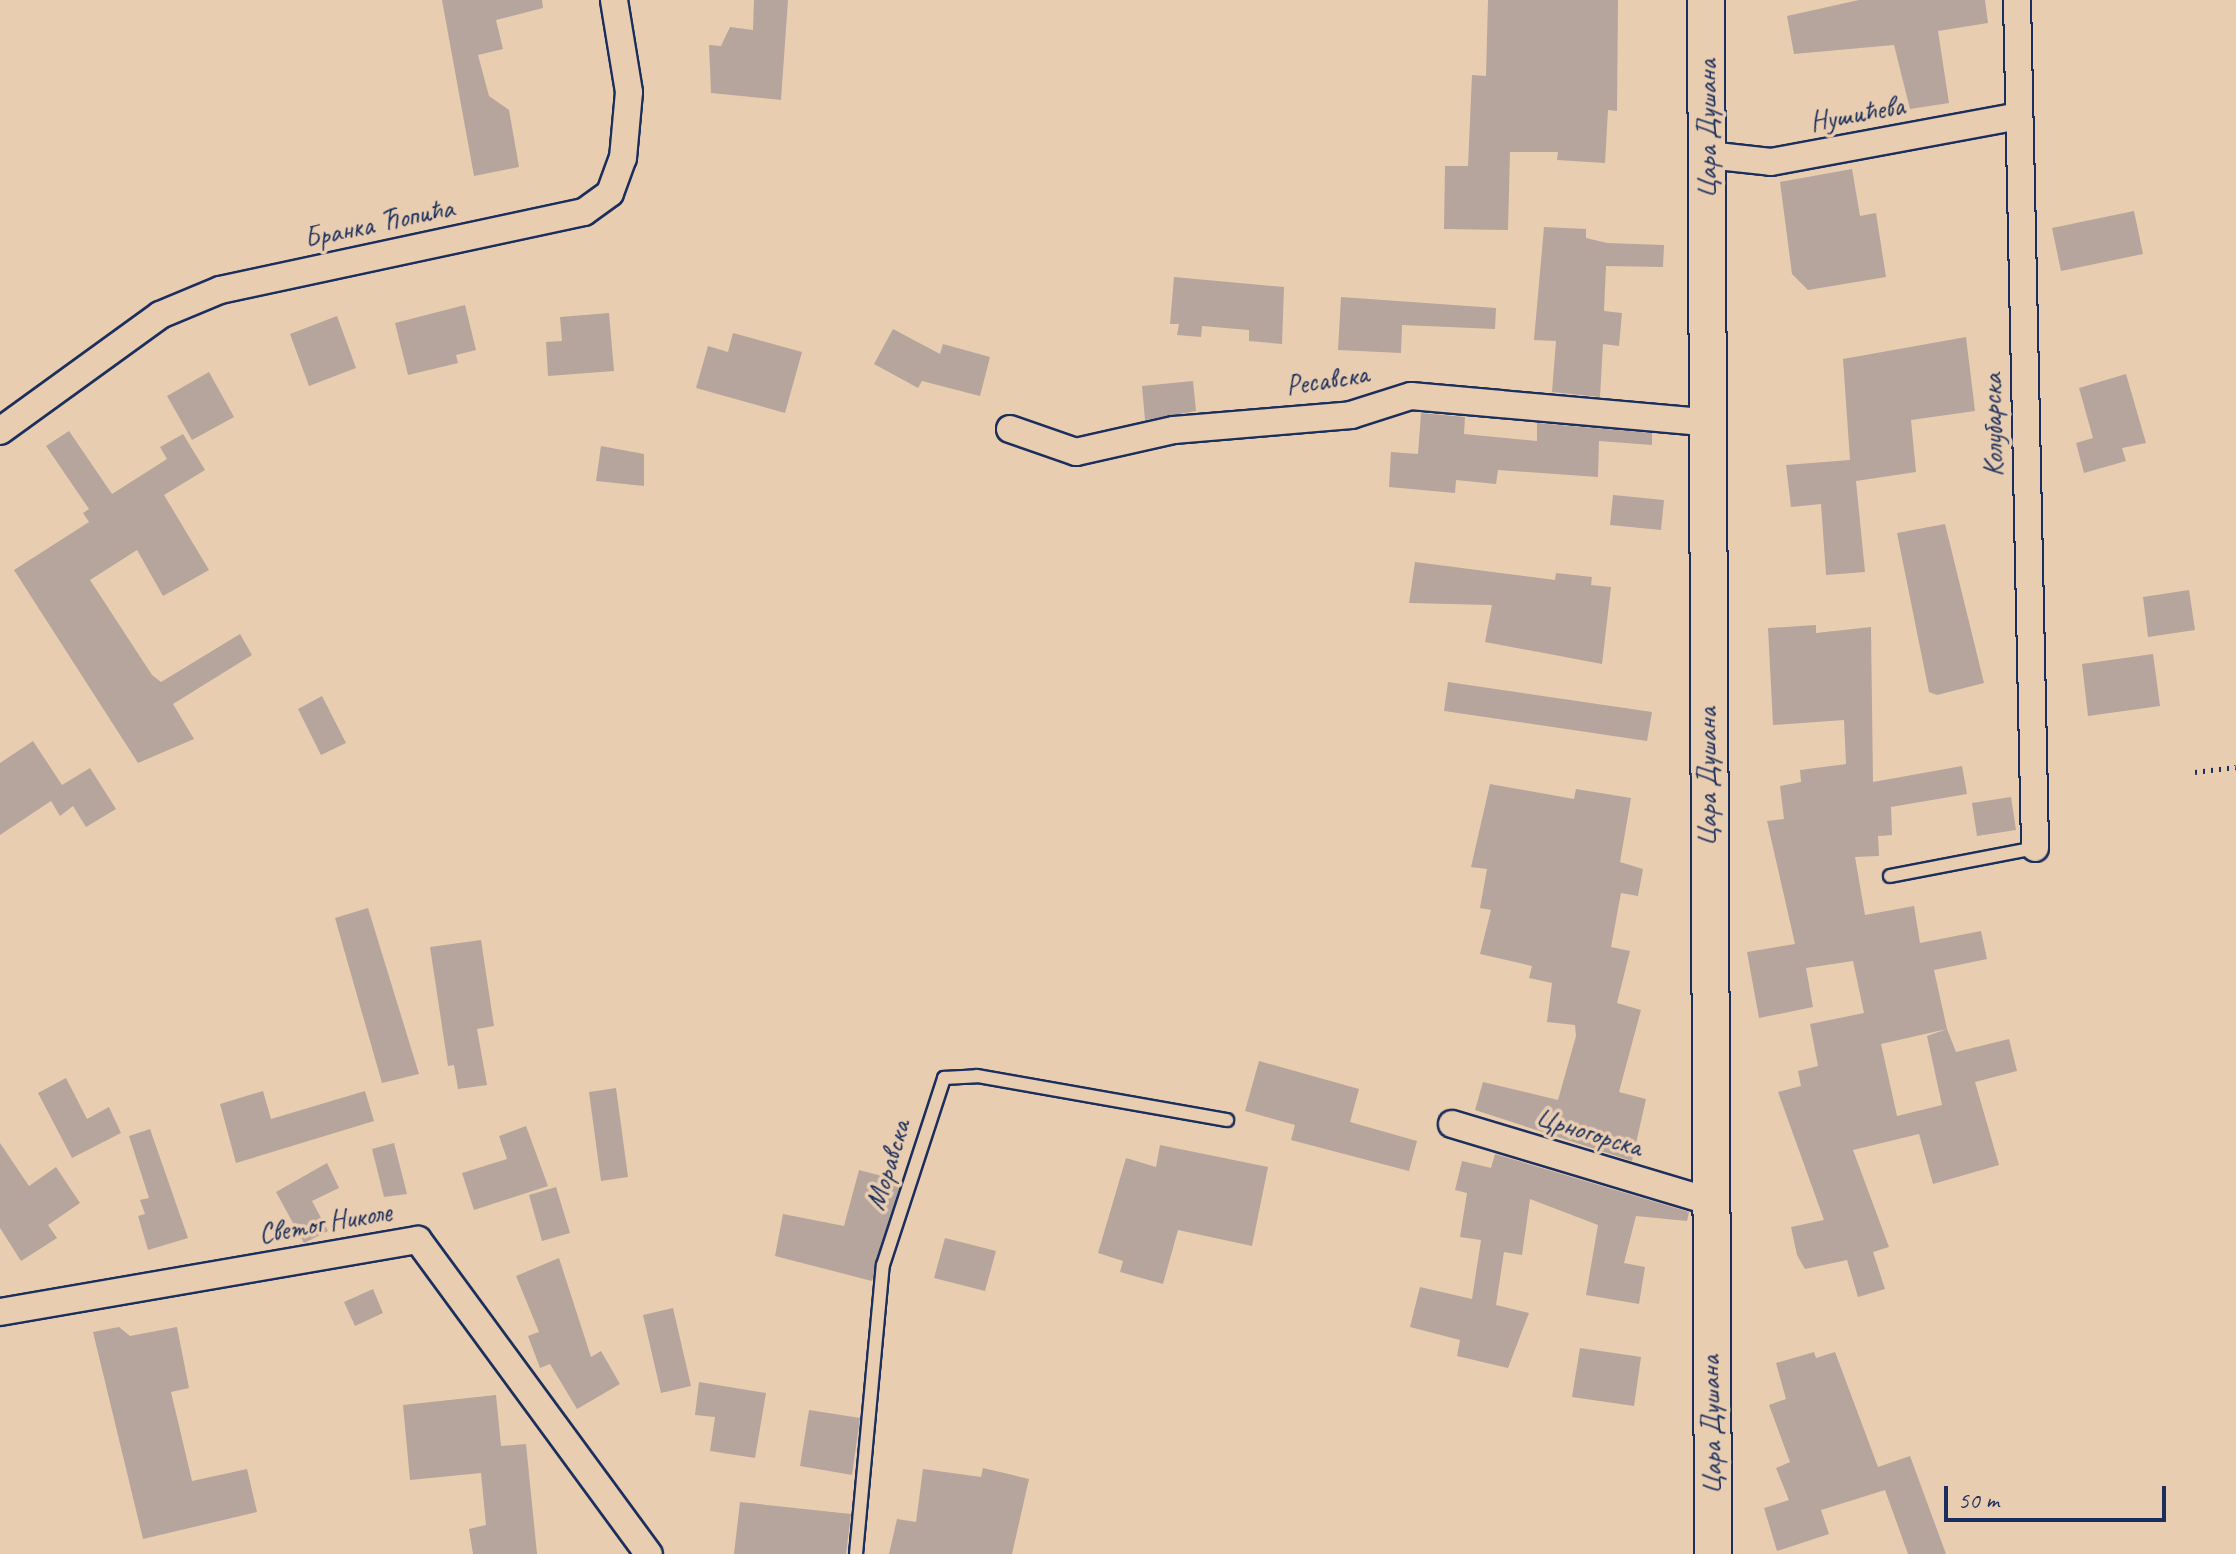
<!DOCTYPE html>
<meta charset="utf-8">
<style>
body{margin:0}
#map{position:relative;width:2236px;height:1554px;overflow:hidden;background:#e9cdb0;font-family:Caveat,sans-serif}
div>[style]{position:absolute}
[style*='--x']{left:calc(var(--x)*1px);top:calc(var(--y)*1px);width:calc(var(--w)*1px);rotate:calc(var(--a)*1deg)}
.building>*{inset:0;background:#b6a59c}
.path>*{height:5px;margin-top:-2.5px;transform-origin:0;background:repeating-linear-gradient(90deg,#1b2f5e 0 2px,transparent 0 8px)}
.roads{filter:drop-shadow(2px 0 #1b2f5e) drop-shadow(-2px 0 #1b2f5e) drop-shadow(0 2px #1b2f5e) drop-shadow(0 -2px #1b2f5e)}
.service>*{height:12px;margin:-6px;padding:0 6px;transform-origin:6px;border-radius:6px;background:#e9cdb0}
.minor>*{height:26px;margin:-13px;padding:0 13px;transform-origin:13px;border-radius:13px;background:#e9cdb0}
.secondary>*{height:36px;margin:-18px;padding:0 18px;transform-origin:18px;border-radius:18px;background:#e9cdb0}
span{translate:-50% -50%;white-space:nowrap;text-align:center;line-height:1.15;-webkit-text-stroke:7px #e9cdb0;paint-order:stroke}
.street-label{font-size:28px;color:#1b2f5e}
.scale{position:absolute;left:1944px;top:1486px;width:222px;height:36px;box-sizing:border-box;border:4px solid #1b2f5e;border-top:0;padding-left:10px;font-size:24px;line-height:28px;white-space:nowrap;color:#1b2f5e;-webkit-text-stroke:6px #e9cdb0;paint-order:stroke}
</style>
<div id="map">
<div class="building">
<div style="clip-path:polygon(442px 0,542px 0,543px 8px,496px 20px,503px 49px,478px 55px,489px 96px,509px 110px,519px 167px,474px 176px)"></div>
<div style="clip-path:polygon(754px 0,788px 0,781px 100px,711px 93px,709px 45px,721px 46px,730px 27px,753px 30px)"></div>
<div style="clip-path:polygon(1488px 0,1618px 0,1617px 111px,1608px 110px,1605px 163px,1557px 160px,1558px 152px,1510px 152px,1508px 230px,1444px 229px,1445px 166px,1468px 166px,1472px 75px,1486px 76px)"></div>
<div style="clip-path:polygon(1859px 0,1985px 0,1988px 23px,1938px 31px,1949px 103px,1910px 109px,1894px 45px,1794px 54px,1787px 16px)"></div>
<div style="clip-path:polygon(1852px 169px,1860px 216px,1876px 213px,1886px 277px,1808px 290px,1792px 274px,1780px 182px)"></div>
<div style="clip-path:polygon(2134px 211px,2143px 254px,2061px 271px,2052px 228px)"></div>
<div style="clip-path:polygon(1544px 227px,1586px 229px,1586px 238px,1607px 243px,1664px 245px,1663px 267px,1606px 266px,1604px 311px,1622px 313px,1619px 346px,1603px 344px,1600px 397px,1552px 392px,1556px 341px,1534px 340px)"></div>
<div style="clip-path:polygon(1174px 277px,1284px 287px,1282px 344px,1249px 341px,1249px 330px,1202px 326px,1201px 337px,1177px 335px,1179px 324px,1170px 324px)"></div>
<div style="clip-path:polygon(1341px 297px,1496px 308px,1495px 329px,1402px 325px,1401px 353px,1338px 350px)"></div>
<div style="clip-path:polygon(465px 305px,476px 350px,456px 355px,458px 363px,408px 375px,395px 323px)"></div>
<div style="clip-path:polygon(609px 313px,614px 371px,548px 376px,546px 342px,562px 341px,560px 317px)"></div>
<div style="clip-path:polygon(337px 316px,356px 368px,309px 386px,290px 334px)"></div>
<div style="clip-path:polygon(893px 329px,940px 354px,943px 344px,990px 357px,980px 396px,922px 381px,918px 388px,874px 364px)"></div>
<div style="clip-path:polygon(733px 333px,802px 352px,785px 413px,696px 388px,708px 346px,728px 352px)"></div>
<div style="clip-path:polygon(1966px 337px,1975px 411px,1911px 420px,1916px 472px,1856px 481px,1865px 572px,1826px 575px,1821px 504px,1791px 507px,1786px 465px,1850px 460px,1843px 359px)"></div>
<div style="clip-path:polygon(209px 372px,234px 417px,192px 440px,167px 396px)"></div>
<div style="clip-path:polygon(2126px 374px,2146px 443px,2122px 448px,2126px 461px,2084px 473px,2076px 443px,2093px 438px,2079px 388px)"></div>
<div style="clip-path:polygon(1193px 381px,1196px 411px,1145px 420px,1142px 386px)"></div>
<div style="clip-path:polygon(1421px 413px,1465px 417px,1464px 434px,1537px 441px,1537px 423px,1652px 433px,1652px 445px,1599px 441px,1598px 477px,1498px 470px,1496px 484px,1456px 480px,1455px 493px,1389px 487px,1391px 452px,1418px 454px)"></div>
<div style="clip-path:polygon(69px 431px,112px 494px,167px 459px,160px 447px,183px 434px,205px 470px,164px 495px,209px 570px,163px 596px,137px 550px,90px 580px,152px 675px,161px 682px,240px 634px,252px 655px,173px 704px,194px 739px,138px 763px,14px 570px,89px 522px,83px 513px,89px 509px,46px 446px)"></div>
<div style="clip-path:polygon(601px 446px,644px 454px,644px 486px,596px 481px)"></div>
<div style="clip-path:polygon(1613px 495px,1664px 500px,1661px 530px,1610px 525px)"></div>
<div style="clip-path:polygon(1945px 524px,1984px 683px,1937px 695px,1929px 692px,1897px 533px)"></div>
<div style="clip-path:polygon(1415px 562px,1555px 580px,1556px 573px,1592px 577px,1591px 585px,1611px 587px,1602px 664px,1485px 642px,1492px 605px,1409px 603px)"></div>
<div style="clip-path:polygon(2189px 590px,2195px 630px,2148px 637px,2143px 597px)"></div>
<div style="clip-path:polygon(evenodd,1816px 625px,1816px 633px,1871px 627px,1873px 782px,1962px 766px,1967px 794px,1891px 807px,1892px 835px,1878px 836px,1879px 856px,1855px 857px,1865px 915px,1914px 906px,1920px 943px,1981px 931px,1987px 959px,1934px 970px,1947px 1029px,1956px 1052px,2009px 1039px,2017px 1071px,1975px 1082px,1999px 1165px,1933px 1184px,1919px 1134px,1853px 1150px,1889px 1247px,1873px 1252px,1885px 1289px,1858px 1297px,1847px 1260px,1805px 1269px,1797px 1255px,1791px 1227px,1824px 1220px,1778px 1092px,1801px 1086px,1798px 1071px,1818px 1066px,1810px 1024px,1864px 1013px,1853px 961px,1806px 968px,1813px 1007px,1759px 1018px,1747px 952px,1795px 944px,1767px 821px,1784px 819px,1780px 786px,1801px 782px,1800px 770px,1846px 764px,1844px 720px,1773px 725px,1768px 628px,1816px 625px,1947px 1029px,1927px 1036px,1942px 1105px,1897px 1116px,1881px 1044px,1947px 1029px)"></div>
<div style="clip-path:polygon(2153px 654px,2160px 706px,2088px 716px,2082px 664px)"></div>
<div style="clip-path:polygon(1448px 682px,1652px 712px,1647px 741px,1444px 711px)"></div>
<div style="clip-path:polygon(322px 696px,346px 743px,321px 755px,298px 709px)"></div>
<div style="clip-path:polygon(33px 741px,62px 785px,90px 768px,116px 809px,86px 827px,73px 806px,60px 816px,51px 801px,0 835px,0 763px)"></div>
<div style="clip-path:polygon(1490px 784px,1574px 799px,1576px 789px,1631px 798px,1620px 862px,1643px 869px,1638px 896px,1621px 893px,1611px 947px,1630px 951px,1617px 1003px,1641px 1010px,1619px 1092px,1646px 1099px,1632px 1161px,1475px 1110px,1483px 1082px,1558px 1100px,1576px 1036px,1575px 1025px,1547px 1022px,1552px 983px,1529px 978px,1532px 966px,1480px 954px,1491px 910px,1480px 908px,1487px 869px,1471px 867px)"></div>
<div style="clip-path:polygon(2011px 797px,2016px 830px,1977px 836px,1972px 803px)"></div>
<div style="clip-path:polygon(368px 908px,419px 1074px,382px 1083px,335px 918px)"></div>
<div style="clip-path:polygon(481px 940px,494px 1026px,477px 1029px,487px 1085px,458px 1089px,454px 1065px,448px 1066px,430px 947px)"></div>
<div style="clip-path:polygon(1259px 1061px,1359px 1089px,1350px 1122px,1417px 1141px,1409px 1171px,1291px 1140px,1295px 1125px,1245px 1111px)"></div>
<div style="clip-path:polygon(66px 1078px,87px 1119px,109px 1107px,121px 1133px,72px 1158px,38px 1093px)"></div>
<div style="clip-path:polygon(616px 1088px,628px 1177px,601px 1181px,589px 1092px)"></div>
<div style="clip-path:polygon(263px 1091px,271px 1119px,365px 1091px,374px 1121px,236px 1163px,220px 1104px)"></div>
<div style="clip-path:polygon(526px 1126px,548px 1186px,474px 1210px,462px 1173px,507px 1159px,499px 1136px)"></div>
<div style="clip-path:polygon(150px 1129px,188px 1238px,148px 1250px,138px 1216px,145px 1214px,140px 1200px,149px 1198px,129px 1136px)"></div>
<div style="clip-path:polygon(0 1143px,29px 1186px,56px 1167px,80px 1203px,48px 1225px,57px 1238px,21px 1261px,0 1228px)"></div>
<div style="clip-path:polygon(394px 1143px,407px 1194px,384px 1197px,372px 1149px)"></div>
<div style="clip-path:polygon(1160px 1145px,1268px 1167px,1252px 1246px,1178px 1230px,1163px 1284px,1120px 1272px,1123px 1261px,1098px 1253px,1126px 1158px,1156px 1167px)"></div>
<div style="clip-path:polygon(1495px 1154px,1689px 1212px,1687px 1221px,1636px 1216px,1624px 1263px,1645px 1267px,1639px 1304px,1586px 1295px,1598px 1225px,1530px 1199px,1522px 1255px,1504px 1252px,1496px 1305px,1529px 1313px,1508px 1368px,1457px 1356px,1460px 1340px,1410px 1327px,1420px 1287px,1472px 1299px,1481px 1240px,1460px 1237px,1467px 1193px,1455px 1190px,1462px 1161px,1491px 1168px)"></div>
<div style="clip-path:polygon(327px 1163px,339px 1188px,312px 1201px,328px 1231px,304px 1243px,276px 1192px)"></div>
<div style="clip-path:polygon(859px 1170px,901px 1181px,872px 1281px,775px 1256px,783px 1214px,844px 1226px)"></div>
<div style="clip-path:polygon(556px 1187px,570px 1233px,542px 1241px,529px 1195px)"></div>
<div style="clip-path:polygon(945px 1238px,996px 1251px,985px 1291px,934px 1278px)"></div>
<div style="clip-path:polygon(559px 1258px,591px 1357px,601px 1351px,620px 1384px,577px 1409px,550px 1364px,540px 1368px,528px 1336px,539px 1332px,516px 1276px)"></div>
<div style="clip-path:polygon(373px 1289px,383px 1313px,355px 1326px,344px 1302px)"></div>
<div style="clip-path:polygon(673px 1308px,691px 1386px,661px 1393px,643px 1315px)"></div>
<div style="clip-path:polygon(119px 1327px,130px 1336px,177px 1327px,189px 1388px,171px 1392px,192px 1481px,247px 1469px,257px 1512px,143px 1539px,93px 1332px)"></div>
<div style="clip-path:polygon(1580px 1348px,1641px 1357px,1634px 1406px,1572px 1397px)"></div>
<div style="clip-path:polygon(1814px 1352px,1816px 1358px,1835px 1352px,1878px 1467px,1910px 1456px,1946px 1554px,1908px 1554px,1885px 1490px,1821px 1510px,1829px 1534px,1777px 1551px,1764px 1508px,1789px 1500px,1776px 1468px,1790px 1462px,1769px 1405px,1786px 1399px,1776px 1363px)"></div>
<div style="clip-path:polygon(699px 1382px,766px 1393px,755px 1458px,710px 1451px,715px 1417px,695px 1415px)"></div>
<div style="clip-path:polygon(496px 1395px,501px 1446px,526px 1444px,537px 1554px,473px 1554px,469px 1529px,486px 1525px,481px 1473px,410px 1480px,403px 1405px)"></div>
<div style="clip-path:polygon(809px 1410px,860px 1418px,852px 1475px,800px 1466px)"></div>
<div style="clip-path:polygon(983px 1468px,1029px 1479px,1012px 1554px,889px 1554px,897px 1519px,916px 1522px,923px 1469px,981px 1477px)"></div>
<div style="clip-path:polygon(740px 1502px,851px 1514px,846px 1554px,734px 1554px)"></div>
</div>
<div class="path">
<div style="--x:2195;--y:772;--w:41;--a:-7"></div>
</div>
<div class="roads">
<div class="service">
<div style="--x:1890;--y:876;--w:148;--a:-10.9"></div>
<div style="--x:856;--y:1554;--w:290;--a:-84.7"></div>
<div style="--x:883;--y:1265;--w:197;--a:-71.9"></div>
<div style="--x:944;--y:1078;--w:33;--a:-3"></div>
<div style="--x:977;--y:1076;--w:254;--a:10"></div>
</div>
<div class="minor">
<div style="--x:2017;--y:0;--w:848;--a:88.78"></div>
<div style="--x:1708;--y:155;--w:63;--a:6.3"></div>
<div style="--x:1771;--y:162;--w:251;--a:-10.5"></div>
<div style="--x:1010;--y:429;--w:70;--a:19.2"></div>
<div style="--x:1076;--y:452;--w:100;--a:-12.7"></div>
<div style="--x:1174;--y:430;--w:178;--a:-4.8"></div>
<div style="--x:1351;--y:415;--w:63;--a:-17.6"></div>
<div style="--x:1411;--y:396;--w:295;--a:5.1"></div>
<div style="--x:0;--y:431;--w:198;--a:-35.9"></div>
<div style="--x:160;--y:315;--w:65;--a:-22.6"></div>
<div style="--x:220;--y:290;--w:372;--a:-12.1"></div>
<div style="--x:584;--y:212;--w:32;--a:-36"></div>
<div style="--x:610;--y:193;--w:37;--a:-70"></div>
<div style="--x:623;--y:158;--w:66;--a:-84.8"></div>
<div style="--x:629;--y:92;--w:93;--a:-99.3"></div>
<div style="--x:1452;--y:1124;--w:267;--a:16.7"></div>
<div style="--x:0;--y:1312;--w:424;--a:-9.8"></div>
<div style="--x:418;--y:1240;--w:390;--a:53.7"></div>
</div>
<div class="secondary">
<div style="--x:1706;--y:0;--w:1554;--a:89.74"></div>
</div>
</div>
<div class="street-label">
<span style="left:1857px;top:114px;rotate:-11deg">Нушићева</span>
<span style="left:1707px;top:129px;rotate:-90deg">Цара Душана</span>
<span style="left:379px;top:223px;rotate:-12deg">Бранка Ћопића</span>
<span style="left:1327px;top:380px;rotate:-9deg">Ресавска</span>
<span style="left:1993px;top:425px;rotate:-91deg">Колубарска</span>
<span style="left:1707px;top:777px;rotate:-90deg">Цара Душана</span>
<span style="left:1589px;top:1132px;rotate:17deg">Црногорска</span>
<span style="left:888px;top:1165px;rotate:-73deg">Моравска</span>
<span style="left:325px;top:1223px;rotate:-10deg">Светог Николе</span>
<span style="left:1711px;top:1425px;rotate:-91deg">Цара Душана</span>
</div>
<div class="scale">50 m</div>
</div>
